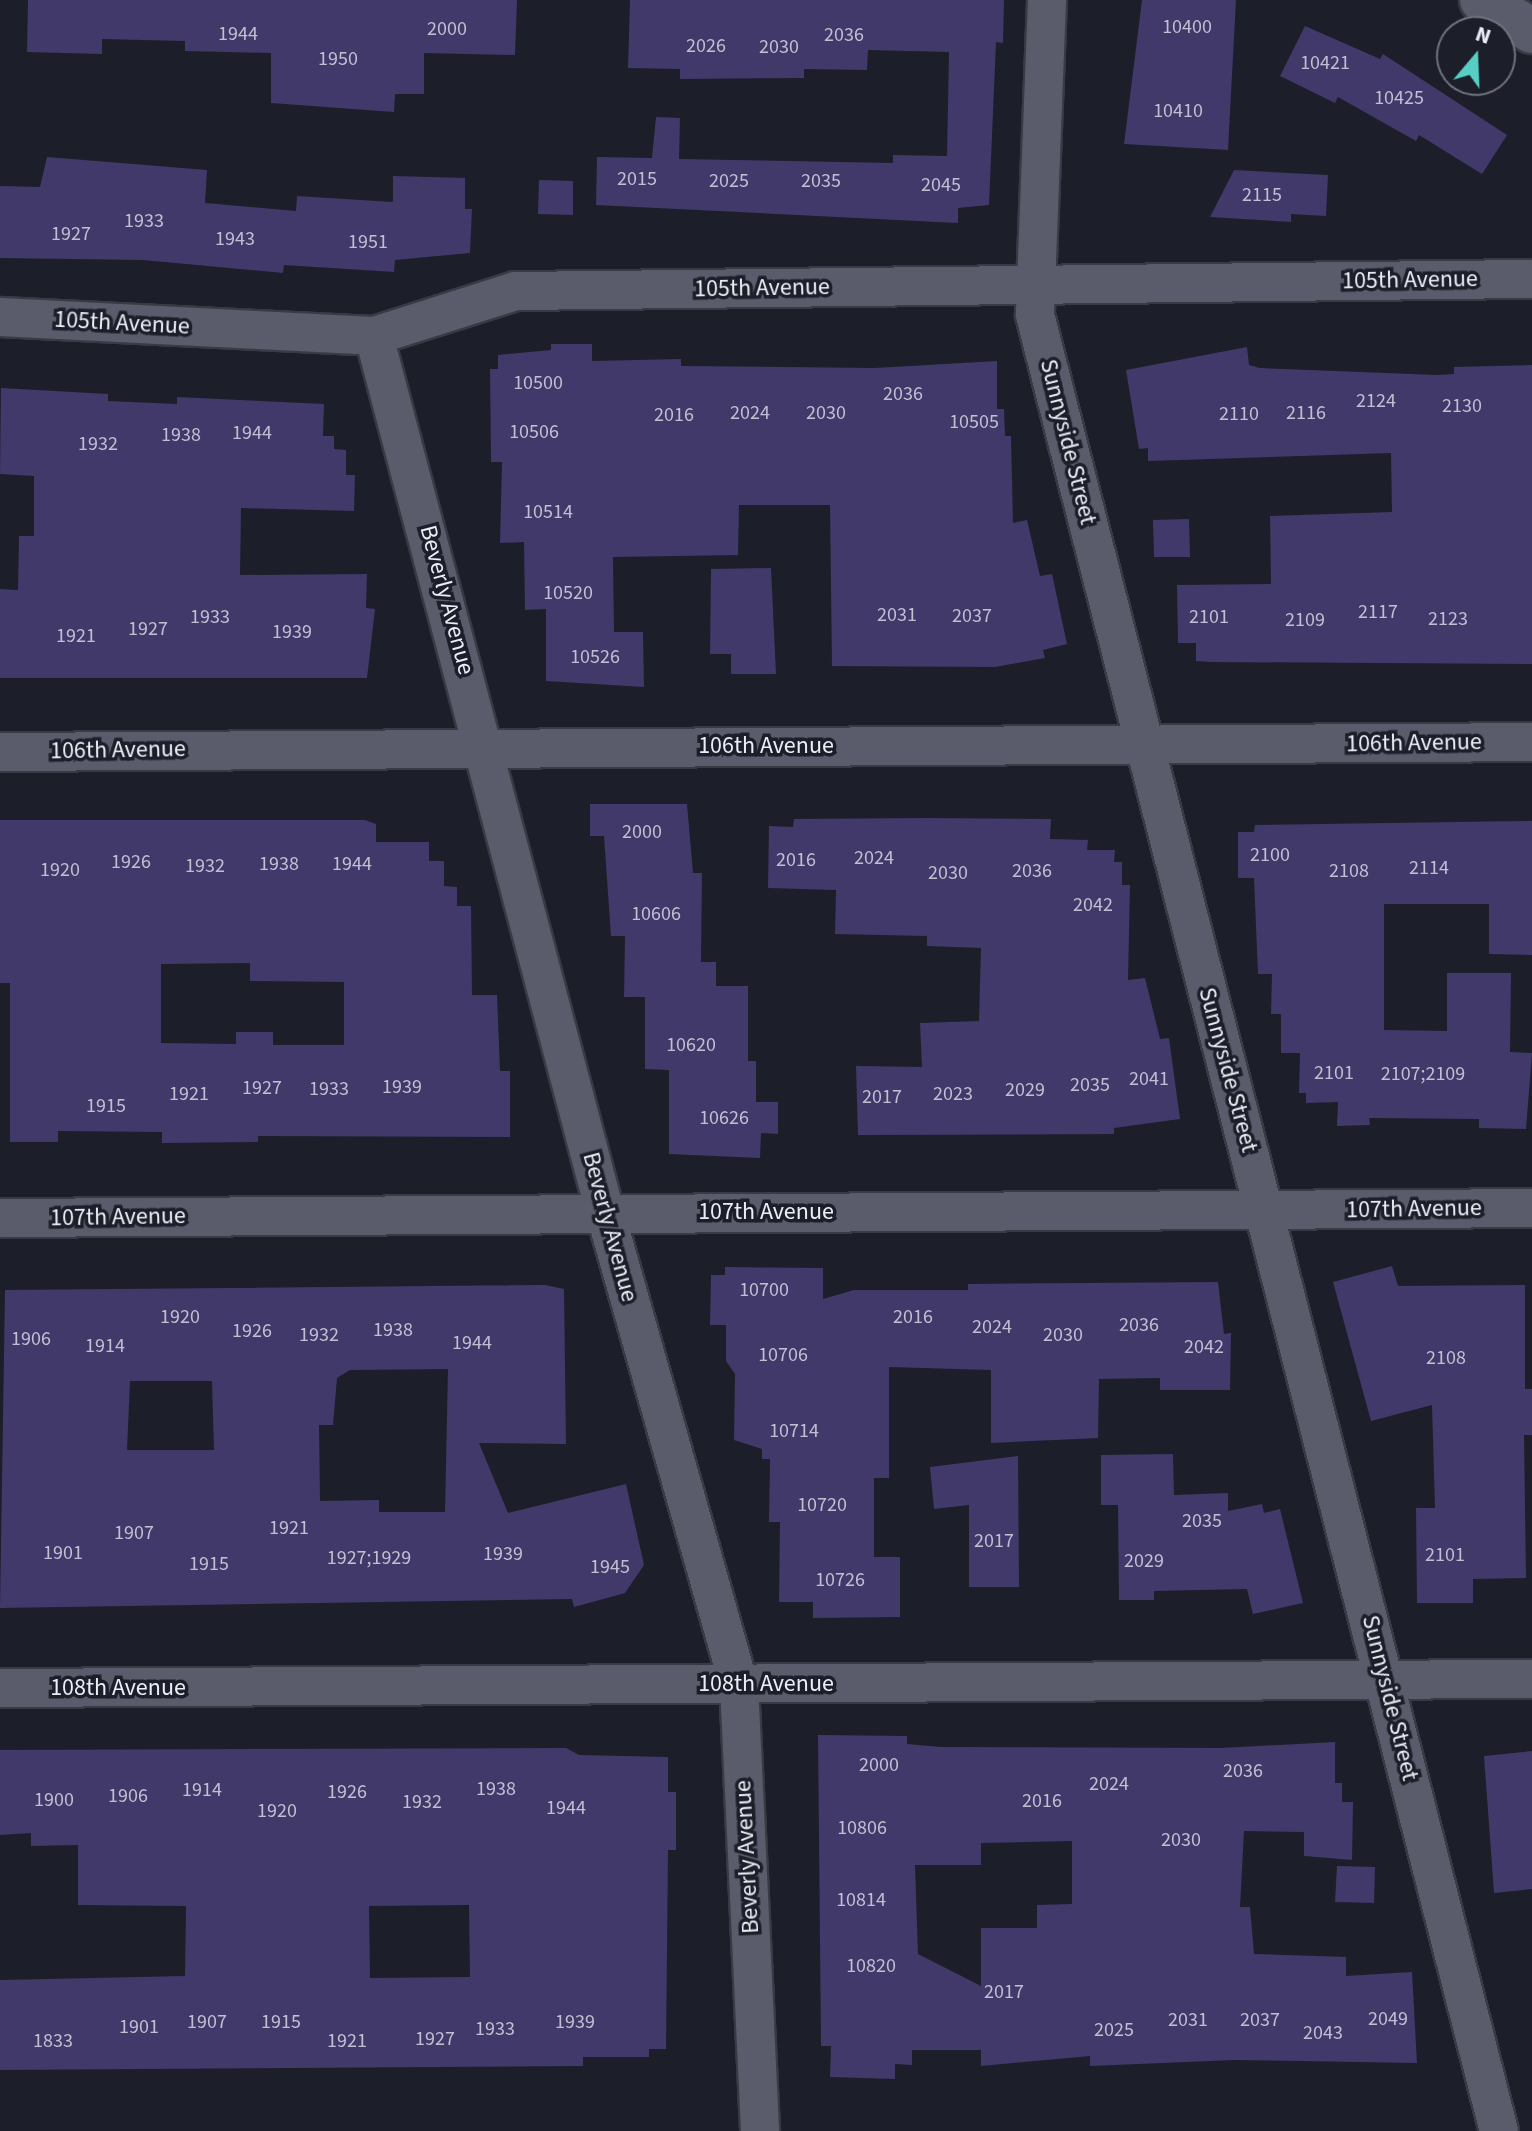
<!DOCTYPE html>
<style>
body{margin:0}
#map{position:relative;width:1532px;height:2131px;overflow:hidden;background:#1c1e2a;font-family:"Source Sans 3",sans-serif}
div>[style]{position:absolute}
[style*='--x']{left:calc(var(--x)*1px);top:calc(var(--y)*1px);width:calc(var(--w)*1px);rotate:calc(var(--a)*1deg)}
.building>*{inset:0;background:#41396a}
.roads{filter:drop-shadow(2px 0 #393a44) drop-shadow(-2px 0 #393a44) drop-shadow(0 2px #393a44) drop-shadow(0 -2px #393a44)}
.minor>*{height:38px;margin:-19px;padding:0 19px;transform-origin:19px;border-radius:19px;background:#5a5c6b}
.tertiary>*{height:44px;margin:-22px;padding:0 22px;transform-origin:22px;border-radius:22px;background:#5a5c6b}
span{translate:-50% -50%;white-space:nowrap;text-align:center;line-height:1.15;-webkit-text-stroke:7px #1c1e2a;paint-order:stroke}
.number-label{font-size:20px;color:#c1c0d3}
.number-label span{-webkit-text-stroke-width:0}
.street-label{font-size:24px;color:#ecedf6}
.north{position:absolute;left:1436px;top:16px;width:80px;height:80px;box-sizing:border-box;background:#1c1e2a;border:2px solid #6f717c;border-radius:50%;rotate:19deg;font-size:22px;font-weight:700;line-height:32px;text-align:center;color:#ecedf6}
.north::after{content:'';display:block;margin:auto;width:28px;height:36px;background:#56cec3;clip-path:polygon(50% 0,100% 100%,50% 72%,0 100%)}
</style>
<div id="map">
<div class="building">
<div style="clip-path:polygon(28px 0,517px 0,515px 55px,424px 53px,424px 94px,395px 94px,394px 112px,271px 103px,271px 53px,185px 51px,185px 41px,102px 39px,102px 54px,27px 52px)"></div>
<div style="clip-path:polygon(630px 0,1004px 0,1003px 43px,996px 42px,989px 205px,958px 208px,958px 223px,596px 205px,597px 157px,652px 158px,656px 117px,680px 118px,679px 159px,893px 163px,893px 155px,947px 156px,949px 52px,868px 50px,867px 70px,804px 69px,804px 78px,680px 79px,680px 69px,628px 68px)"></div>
<div style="clip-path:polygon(1142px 0,1236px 0,1228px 150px,1124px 144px)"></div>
<div style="clip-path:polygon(1305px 26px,1380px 59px,1383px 54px,1507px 135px,1482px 174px,1419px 135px,1416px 141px,1338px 97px,1335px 103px,1280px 76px)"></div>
<div style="clip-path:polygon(47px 157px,207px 170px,205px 203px,296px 211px,297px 196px,393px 202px,393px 176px,465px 178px,465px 209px,472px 209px,470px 253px,395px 260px,394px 272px,284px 265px,283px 273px,143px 260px,0 258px,0 186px,40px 187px)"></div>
<div style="clip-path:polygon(1234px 170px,1328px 175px,1326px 216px,1291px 214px,1291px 222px,1210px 217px)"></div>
<div style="clip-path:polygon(539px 180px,573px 181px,573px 215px,538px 214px)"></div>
<div style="clip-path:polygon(551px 344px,592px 344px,592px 361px,681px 359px,681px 366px,875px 368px,997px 361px,997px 409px,1004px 409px,1005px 436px,1011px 436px,1013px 523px,1027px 520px,1040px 576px,1052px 574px,1067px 644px,1043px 650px,1045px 658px,995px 667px,832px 666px,830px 505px,739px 505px,738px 555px,613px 557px,614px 632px,643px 632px,644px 687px,546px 681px,546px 609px,525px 610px,524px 542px,500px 543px,502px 462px,491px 462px,490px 369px,498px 369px,498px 355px,551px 350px)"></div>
<div style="clip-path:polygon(1247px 347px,1249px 365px,1260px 368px,1437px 375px,1454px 374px,1454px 367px,1532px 365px,1532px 664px,1210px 662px,1196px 661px,1196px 643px,1178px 643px,1177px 585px,1271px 584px,1270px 516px,1392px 512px,1391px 453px,1148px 461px,1148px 448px,1139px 449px,1126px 370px)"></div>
<div style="clip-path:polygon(1px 388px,108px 394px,108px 401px,177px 404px,177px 397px,324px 404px,323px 436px,334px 436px,334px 449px,346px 450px,346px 475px,355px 475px,354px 511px,241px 508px,240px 575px,367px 574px,366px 608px,375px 609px,367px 678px,0 678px,0 589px,18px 590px,19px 536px,34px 536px,34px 476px,0 474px)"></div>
<div style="clip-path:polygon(1189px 519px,1190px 557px,1154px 557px,1153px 520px)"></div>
<div style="clip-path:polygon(771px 568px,776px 674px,731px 674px,731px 654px,710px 654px,711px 569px)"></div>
<div style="clip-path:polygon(590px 804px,687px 804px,693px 873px,702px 873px,701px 962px,716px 962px,716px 986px,748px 986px,748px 1061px,756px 1061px,756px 1102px,778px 1102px,778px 1134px,761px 1133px,760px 1158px,669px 1154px,669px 1070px,645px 1069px,645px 997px,624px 997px,625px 936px,611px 936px,604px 836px,590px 836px)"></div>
<div style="clip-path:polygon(925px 818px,1051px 819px,1050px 839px,1088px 840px,1087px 850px,1115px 850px,1114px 862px,1122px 862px,1122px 885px,1130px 885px,1128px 980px,1145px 978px,1160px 1039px,1169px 1038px,1180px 1119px,1114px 1128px,1114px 1134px,858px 1135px,856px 1066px,922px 1067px,920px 1023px,979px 1021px,981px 948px,927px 946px,927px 936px,835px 934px,836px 890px,768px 888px,769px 826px,793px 827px,794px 819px)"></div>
<div style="clip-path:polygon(evenodd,0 820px,365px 820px,376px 824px,376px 842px,429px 842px,429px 861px,444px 861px,444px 886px,457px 887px,457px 906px,471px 906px,472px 995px,497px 995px,500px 1071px,510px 1071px,510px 1137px,258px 1136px,258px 1142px,162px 1143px,162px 1132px,58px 1131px,58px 1142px,10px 1142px,10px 983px,0 983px,0 820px,250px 963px,250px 981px,344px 982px,344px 1045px,273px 1045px,273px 1032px,236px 1032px,236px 1044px,161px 1043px,161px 964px,250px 963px)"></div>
<div style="clip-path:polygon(1532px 821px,1532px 955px,1489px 954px,1489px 904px,1384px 904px,1384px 1030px,1447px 1031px,1447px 973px,1511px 973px,1510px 1052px,1532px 1053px,1526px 1129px,1479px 1128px,1479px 1119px,1369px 1118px,1370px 1125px,1337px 1126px,1338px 1102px,1306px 1103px,1306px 1093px,1299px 1093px,1300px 1053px,1281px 1053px,1281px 1014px,1271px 1014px,1272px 974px,1258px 974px,1254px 878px,1238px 878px,1238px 832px,1254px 832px,1255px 825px)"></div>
<div style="clip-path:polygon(1392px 1266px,1398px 1286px,1525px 1285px,1525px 1389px,1532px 1389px,1532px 1435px,1524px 1435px,1526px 1578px,1473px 1579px,1473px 1603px,1417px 1603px,1416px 1508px,1435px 1508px,1432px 1405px,1371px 1421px,1333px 1282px)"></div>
<div style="clip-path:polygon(725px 1267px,823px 1268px,823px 1299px,854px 1290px,968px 1290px,968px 1284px,1218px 1282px,1224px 1334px,1231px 1333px,1230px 1390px,1160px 1390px,1160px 1378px,1099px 1379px,1098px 1438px,991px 1443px,991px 1370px,889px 1367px,889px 1478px,874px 1478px,874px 1557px,900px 1557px,900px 1617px,813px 1618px,813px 1602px,779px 1602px,780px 1522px,769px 1522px,770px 1459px,762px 1459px,762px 1449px,734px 1440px,735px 1374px,726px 1361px,726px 1325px,710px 1325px,711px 1275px,725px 1275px)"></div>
<div style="clip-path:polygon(evenodd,545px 1285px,564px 1289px,566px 1444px,479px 1443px,508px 1513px,626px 1484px,644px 1565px,625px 1593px,574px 1607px,572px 1599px,0 1608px,5px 1290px,545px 1285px,448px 1369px,445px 1512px,379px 1512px,379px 1500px,320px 1501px,319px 1425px,333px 1425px,337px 1378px,350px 1370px,448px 1369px,545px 1285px,130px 1381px,212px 1381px,214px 1450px,127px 1450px,130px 1381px)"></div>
<div style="clip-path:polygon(1173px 1454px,1174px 1495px,1228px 1493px,1228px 1511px,1262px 1504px,1264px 1513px,1280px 1509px,1303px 1603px,1253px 1614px,1247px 1589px,1154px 1591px,1154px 1600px,1119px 1600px,1118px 1505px,1101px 1505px,1101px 1455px)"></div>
<div style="clip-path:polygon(1018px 1456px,1019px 1587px,969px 1587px,969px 1505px,934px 1509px,930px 1467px)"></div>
<div style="clip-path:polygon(evenodd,818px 1735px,907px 1736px,907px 1744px,940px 1747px,1221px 1748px,1335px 1742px,1335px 1783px,1342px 1783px,1342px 1802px,1353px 1802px,1352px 1860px,1304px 1856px,1304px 1832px,1244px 1831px,1240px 1907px,1250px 1907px,1254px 1954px,1346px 1957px,1346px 1976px,1412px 1972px,1417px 2063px,1235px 2060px,1090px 2066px,1090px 2056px,981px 2066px,981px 2050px,912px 2050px,912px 2065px,895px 2064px,895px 2079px,830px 2077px,831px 2046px,821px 2046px,818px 1735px,1072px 1841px,1072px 1904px,1037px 1905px,1037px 1928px,981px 1928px,981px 1986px,918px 1954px,915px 1865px,981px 1865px,981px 1843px,1072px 1841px)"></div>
<div style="clip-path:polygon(evenodd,566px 1748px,579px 1755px,668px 1757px,668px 1792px,676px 1792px,676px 1850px,668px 1850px,666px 2049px,649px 2049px,649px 2057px,583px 2057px,583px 2066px,0 2070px,0 1980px,185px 1976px,186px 1906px,78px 1905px,78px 1845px,31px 1846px,31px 1833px,0 1835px,0 1750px,566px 1748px,469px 1905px,470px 1977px,370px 1978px,369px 1906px,469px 1905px)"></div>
<div style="clip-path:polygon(1532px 1751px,1532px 1889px,1494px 1893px,1484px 1756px)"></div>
<div style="clip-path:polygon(1337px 1866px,1375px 1867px,1374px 1903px,1335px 1902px)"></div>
</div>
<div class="roads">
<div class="minor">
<div style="--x:1047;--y:0;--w:315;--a:92.2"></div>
<div style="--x:1035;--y:315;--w:1874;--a:75.67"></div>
<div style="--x:0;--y:317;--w:374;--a:2.9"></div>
<div style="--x:374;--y:336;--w:149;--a:-17.6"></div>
<div style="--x:516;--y:291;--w:1016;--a:-0.68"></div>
<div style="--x:374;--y:336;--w:906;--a:75.23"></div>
<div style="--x:605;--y:1212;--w:491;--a:74.2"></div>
<div style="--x:739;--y:1684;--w:447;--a:87.3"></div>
<div style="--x:0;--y:752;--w:1532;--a:-0.37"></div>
<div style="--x:0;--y:1218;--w:1532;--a:-0.37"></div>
<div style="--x:0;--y:1688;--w:1532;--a:-0.34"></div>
</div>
<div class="tertiary">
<div style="--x:1482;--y:0;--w:59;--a:31.8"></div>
</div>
</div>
<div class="number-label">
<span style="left:1187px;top:27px">10400</span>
<span style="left:447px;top:29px">2000</span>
<span style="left:238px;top:34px">1944</span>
<span style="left:844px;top:35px">2036</span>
<span style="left:706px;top:46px">2026</span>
<span style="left:779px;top:47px">2030</span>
<span style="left:338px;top:59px">1950</span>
<span style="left:1325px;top:63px">10421</span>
<span style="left:1399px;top:98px">10425</span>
<span style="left:1178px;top:111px">10410</span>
<span style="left:637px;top:179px">2015</span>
<span style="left:729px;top:181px">2025</span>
<span style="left:821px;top:181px">2035</span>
<span style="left:941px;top:185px">2045</span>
<span style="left:1262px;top:195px">2115</span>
<span style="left:144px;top:221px">1933</span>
<span style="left:71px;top:234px">1927</span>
<span style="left:235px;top:239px">1943</span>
<span style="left:368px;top:242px">1951</span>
<span style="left:538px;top:383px">10500</span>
<span style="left:903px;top:394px">2036</span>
<span style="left:1376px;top:401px">2124</span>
<span style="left:1462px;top:406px">2130</span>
<span style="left:750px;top:413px">2024</span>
<span style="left:826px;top:413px">2030</span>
<span style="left:1306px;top:413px">2116</span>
<span style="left:1239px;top:414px">2110</span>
<span style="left:674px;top:415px">2016</span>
<span style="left:974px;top:422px">10505</span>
<span style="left:534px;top:432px">10506</span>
<span style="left:252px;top:433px">1944</span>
<span style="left:181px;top:435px">1938</span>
<span style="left:98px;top:444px">1932</span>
<span style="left:548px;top:512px">10514</span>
<span style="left:568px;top:593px">10520</span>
<span style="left:1378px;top:612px">2117</span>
<span style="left:897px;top:615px">2031</span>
<span style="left:972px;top:616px">2037</span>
<span style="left:210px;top:617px">1933</span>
<span style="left:1209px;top:617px">2101</span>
<span style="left:1448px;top:619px">2123</span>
<span style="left:1305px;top:620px">2109</span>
<span style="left:148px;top:629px">1927</span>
<span style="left:292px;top:632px">1939</span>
<span style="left:76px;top:636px">1921</span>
<span style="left:595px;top:657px">10526</span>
<span style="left:642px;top:832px">2000</span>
<span style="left:1270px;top:855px">2100</span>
<span style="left:874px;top:858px">2024</span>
<span style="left:796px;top:860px">2016</span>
<span style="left:131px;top:862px">1926</span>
<span style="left:279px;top:864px">1938</span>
<span style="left:352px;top:864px">1944</span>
<span style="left:205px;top:866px">1932</span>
<span style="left:1429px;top:868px">2114</span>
<span style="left:60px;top:870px">1920</span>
<span style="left:1032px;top:871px">2036</span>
<span style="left:1349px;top:871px">2108</span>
<span style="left:948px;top:873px">2030</span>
<span style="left:1093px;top:905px">2042</span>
<span style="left:656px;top:914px">10606</span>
<span style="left:691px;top:1045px">10620</span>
<span style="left:1334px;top:1073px">2101</span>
<span style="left:1423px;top:1074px">2107;2109</span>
<span style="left:1149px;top:1079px">2041</span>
<span style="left:1090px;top:1085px">2035</span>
<span style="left:402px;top:1087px">1939</span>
<span style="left:262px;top:1088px">1927</span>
<span style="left:329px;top:1089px">1933</span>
<span style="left:1025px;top:1090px">2029</span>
<span style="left:189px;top:1094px">1921</span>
<span style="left:953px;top:1094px">2023</span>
<span style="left:882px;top:1097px">2017</span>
<span style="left:106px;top:1106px">1915</span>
<span style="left:724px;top:1118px">10626</span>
<span style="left:764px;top:1290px">10700</span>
<span style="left:180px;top:1317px">1920</span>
<span style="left:913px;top:1317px">2016</span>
<span style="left:1139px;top:1325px">2036</span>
<span style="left:992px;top:1327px">2024</span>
<span style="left:393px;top:1330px">1938</span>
<span style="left:252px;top:1331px">1926</span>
<span style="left:319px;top:1335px">1932</span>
<span style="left:1063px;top:1335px">2030</span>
<span style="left:31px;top:1339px">1906</span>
<span style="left:472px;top:1343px">1944</span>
<span style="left:105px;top:1346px">1914</span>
<span style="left:1204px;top:1347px">2042</span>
<span style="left:783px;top:1355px">10706</span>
<span style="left:1446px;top:1358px">2108</span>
<span style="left:794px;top:1431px">10714</span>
<span style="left:822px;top:1505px">10720</span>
<span style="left:1202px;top:1521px">2035</span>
<span style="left:289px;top:1528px">1921</span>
<span style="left:134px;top:1533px">1907</span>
<span style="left:994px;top:1541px">2017</span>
<span style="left:63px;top:1553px">1901</span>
<span style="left:503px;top:1554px">1939</span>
<span style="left:1445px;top:1555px">2101</span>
<span style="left:369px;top:1558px">1927;1929</span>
<span style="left:1144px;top:1561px">2029</span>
<span style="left:209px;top:1564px">1915</span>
<span style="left:610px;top:1567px">1945</span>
<span style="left:840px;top:1580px">10726</span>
<span style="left:879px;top:1765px">2000</span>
<span style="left:1243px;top:1771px">2036</span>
<span style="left:1109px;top:1784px">2024</span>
<span style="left:496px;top:1789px">1938</span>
<span style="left:202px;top:1790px">1914</span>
<span style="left:347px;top:1792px">1926</span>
<span style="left:128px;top:1796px">1906</span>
<span style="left:54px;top:1800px">1900</span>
<span style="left:1042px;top:1801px">2016</span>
<span style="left:422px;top:1802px">1932</span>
<span style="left:566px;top:1808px">1944</span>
<span style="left:277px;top:1811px">1920</span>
<span style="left:862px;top:1828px">10806</span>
<span style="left:1181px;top:1840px">2030</span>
<span style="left:861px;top:1900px">10814</span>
<span style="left:871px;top:1966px">10820</span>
<span style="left:1004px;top:1992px">2017</span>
<span style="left:1388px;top:2019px">2049</span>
<span style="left:1188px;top:2020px">2031</span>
<span style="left:1260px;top:2020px">2037</span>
<span style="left:207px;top:2022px">1907</span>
<span style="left:281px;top:2022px">1915</span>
<span style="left:575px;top:2022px">1939</span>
<span style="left:139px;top:2027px">1901</span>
<span style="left:495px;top:2029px">1933</span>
<span style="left:1114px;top:2030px">2025</span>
<span style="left:1323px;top:2033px">2043</span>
<span style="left:435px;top:2039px">1927</span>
<span style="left:53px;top:2041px">1833</span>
<span style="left:347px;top:2041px">1921</span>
</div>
<div class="street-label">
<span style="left:1410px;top:280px;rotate:-1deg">105th Avenue</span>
<span style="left:762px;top:288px;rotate:-1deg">105th Avenue</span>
<span style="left:122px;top:323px;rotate:3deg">105th Avenue</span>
<span style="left:1068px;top:442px;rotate:76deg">Sunnyside Street</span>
<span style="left:447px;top:600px;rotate:75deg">Beverly Avenue</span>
<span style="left:1414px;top:743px;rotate:-1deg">106th Avenue</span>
<span style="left:766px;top:746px">106th Avenue</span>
<span style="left:118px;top:750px;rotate:-1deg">106th Avenue</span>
<span style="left:1228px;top:1070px;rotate:75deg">Sunnyside Street</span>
<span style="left:1414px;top:1209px;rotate:-1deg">107th Avenue</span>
<span style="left:766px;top:1212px">107th Avenue</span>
<span style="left:118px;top:1217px;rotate:-1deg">107th Avenue</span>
<span style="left:610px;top:1227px;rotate:75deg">Beverly Avenue</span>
<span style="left:766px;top:1684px">108th Avenue</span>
<span style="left:118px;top:1688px">108th Avenue</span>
<span style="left:1390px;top:1698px;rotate:76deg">Sunnyside Street</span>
<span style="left:747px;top:1857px;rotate:-93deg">Beverly Avenue</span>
</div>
<div class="north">N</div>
</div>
